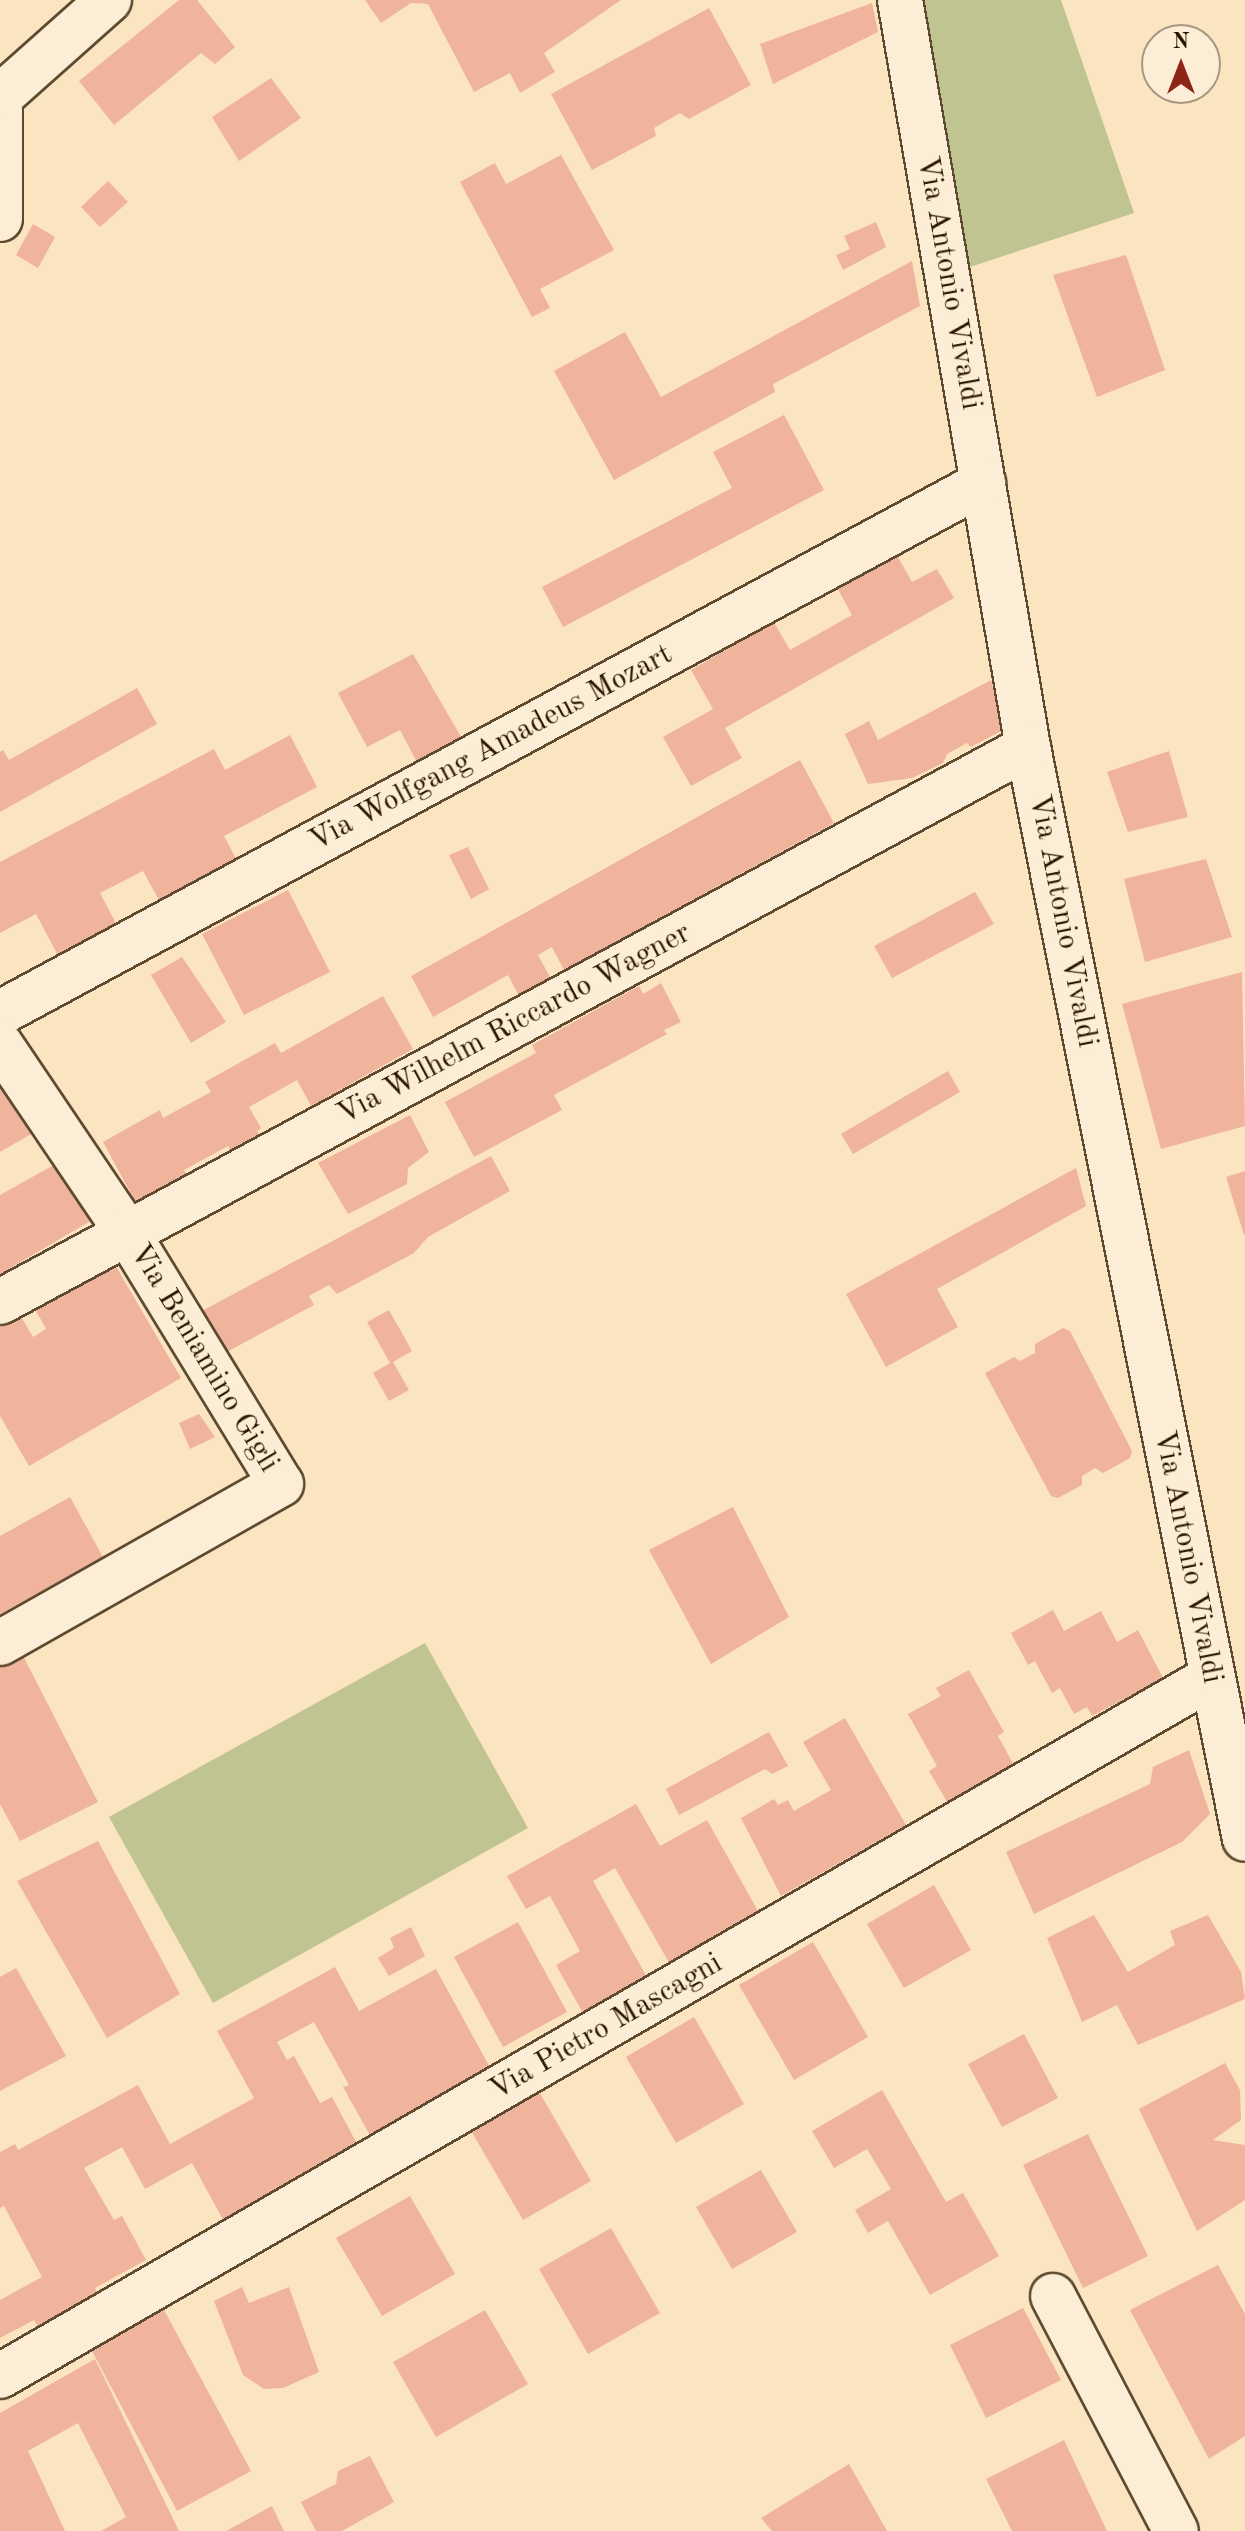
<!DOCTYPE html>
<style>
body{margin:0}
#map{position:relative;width:1245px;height:2531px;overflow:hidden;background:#fbe4c0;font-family:"Old Standard TT",serif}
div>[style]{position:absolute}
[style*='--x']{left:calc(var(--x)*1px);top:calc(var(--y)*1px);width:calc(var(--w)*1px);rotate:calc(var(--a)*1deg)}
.green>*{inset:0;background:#c0c491}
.building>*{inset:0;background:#f0b39b}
.roads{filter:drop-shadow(2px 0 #5d4a30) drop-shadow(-2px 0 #5d4a30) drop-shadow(0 2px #5d4a30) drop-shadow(0 -2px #5d4a30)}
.street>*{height:44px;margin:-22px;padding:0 22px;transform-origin:22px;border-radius:22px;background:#fcedd6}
.secondary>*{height:44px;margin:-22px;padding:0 22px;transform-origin:22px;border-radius:22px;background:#fcedd6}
span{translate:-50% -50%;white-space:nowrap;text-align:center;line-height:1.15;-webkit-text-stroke:7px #fcedd6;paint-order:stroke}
.street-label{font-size:30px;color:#281600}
.north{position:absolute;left:1141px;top:24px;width:80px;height:80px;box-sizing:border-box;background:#fcedd6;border:2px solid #a79780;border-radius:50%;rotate:0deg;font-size:22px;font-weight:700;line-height:32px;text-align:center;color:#281600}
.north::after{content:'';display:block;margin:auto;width:28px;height:36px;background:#8f2418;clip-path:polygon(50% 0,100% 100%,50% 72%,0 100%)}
</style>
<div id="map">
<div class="green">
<div style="clip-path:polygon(919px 0,1061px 0,1134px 213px,967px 268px)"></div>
<div style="clip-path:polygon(425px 1643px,528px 1828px,213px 2003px,109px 1817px)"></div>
</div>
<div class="building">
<div style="clip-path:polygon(179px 0,197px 0,235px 47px,215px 64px,201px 53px,114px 125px,79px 81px)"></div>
<div style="clip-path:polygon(365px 0,621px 0,544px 53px,555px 72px,520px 93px,510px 73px,474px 92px,428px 4px,411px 3px,381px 23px)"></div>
<div style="clip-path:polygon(872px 3px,878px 32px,773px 84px,760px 44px)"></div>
<div style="clip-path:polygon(709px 8px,751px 85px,689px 119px,680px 113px,654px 128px,656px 136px,592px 170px,551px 94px)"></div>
<div style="clip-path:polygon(271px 78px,301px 118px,239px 161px,212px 117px)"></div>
<div style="clip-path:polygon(561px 155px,614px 250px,540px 289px,550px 308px,532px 317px,460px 182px,495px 163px,506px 184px)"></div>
<div style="clip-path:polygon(108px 181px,128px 202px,100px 227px,81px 207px)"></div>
<div style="clip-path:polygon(876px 222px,886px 247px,843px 270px,836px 255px,850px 249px,844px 236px)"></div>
<div style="clip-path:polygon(33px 224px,55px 237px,38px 268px,16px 255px)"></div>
<div style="clip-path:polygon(1126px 255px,1165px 370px,1097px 397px,1053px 275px)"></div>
<div style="clip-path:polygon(912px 261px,920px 306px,773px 384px,775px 392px,614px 480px,554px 371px,625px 332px,661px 397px)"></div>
<div style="clip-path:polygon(784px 415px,824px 490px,563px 627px,542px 587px,732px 488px,713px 452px)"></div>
<div style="clip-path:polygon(894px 550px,912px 582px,937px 569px,954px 598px,725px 728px,742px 758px,691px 786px,663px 737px,713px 709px,691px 670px,736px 644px,727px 628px,765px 607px,790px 650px,852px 615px,835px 584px)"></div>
<div style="clip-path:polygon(413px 654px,464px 742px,419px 766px,400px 730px,367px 747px,338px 693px)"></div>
<div style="clip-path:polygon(991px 680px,1003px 730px,971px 747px,967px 743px,947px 754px,943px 763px,912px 778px,868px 784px,845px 734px,869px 721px,878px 740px)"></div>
<div style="clip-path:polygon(137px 688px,157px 724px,0 812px,0 752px,3px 750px,9px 760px)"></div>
<div style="clip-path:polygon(290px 735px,317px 787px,224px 836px,241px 868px,164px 909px,143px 871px,100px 893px,120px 931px,62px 963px,36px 914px,0 933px,0 862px,214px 749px,225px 770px)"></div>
<div style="clip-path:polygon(1169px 751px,1188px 817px,1128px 832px,1107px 772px)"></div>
<div style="clip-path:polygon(800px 760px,834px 823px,564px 970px,552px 947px,538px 955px,552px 981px,520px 998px,508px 975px,433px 1017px,411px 976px)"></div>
<div style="clip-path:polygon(468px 847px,489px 889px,471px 899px,449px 855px)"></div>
<div style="clip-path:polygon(1206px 859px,1232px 937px,1145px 962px,1124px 879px)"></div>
<div style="clip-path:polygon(288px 890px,330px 972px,244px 1015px,202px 934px)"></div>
<div style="clip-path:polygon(975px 892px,994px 924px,892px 978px,874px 946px)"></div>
<div style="clip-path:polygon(182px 957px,226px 1022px,191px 1043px,151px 975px)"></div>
<div style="clip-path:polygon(1242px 972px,1245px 1126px,1161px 1149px,1122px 1004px)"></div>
<div style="clip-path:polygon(661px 983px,681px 1022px,664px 1030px,667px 1034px,554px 1095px,562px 1110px,474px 1157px,445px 1102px,536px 1053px,532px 1045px,639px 986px,643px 994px)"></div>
<div style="clip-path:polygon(383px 996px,413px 1049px,311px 1106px,297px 1080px,249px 1107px,261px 1128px,257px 1131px,262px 1140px,234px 1156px,228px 1146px,184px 1170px,191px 1182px,140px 1210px,103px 1142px,160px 1110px,163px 1118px,211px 1092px,205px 1082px,275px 1043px,281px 1053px)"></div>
<div style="clip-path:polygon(948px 1071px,960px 1092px,853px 1154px,841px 1134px)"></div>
<div style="clip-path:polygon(0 1073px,45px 1126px,0 1152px)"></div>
<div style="clip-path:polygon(410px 1115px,429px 1152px,408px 1168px,407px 1184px,348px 1214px,318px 1163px)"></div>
<div style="clip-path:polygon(491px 1156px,510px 1191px,428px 1237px,414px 1253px,337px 1294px,329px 1285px,309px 1296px,314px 1305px,225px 1353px,202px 1311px)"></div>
<div style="clip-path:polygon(61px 1161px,94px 1219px,0 1274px,0 1195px)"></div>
<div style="clip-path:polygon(1076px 1168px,1086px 1206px,937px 1289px,958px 1327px,886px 1367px,846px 1294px)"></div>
<div style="clip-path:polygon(1245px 1171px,1245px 1235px,1244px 1235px,1226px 1177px)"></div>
<div style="clip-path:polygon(114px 1263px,181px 1378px,29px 1466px,0 1416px,0 1327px,20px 1315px,33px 1337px,46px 1329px,35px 1309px)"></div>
<div style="clip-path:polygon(389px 1310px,412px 1351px,393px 1362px,409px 1390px,389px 1401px,373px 1373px,390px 1363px,367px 1322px)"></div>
<div style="clip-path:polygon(1063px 1328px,1070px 1331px,1132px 1451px,1130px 1458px,1103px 1473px,1095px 1468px,1082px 1476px,1082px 1485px,1058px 1498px,1051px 1496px,985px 1373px,1014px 1357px,1020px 1361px,1035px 1353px,1035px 1344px)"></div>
<div style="clip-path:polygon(199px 1414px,215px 1437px,190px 1449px,179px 1423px)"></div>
<div style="clip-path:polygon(70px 1497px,103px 1557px,0 1614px,0 1536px)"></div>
<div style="clip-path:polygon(733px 1507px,789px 1617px,711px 1664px,649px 1550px)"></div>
<div style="clip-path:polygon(1053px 1610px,1064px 1631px,1101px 1611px,1117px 1642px,1138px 1630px,1163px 1678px,1092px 1716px,1087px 1707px,1074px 1714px,1060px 1688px,1052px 1693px,1035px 1661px,1028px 1665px,1011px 1633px)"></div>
<div style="clip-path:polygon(18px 1646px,98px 1802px,20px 1841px,0 1804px,0 1655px)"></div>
<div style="clip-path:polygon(969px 1670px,1004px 1732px,998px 1736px,1016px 1769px,949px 1805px,929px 1771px,937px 1766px,908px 1714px,941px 1696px,936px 1688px)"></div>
<div style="clip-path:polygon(845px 1718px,906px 1825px,781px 1896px,741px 1818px,774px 1799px,778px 1805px,788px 1800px,794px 1811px,831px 1790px,803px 1742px)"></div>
<div style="clip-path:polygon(769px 1732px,788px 1766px,772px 1774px,765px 1769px,679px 1815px,666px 1789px)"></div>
<div style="clip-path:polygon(1189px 1750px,1210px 1814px,1182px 1842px,1034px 1914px,1006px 1852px,1150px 1784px,1153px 1767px)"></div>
<div style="clip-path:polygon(636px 1804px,660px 1846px,707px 1820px,758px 1911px,711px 1937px,714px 1942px,671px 1966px,615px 1868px,593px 1881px,648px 1979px,584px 2015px,556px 1965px,580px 1951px,550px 1896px,526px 1909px,507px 1876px)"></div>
<div style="clip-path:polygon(98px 1841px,180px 1994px,107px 2038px,17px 1881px)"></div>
<div style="clip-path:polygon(934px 1885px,971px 1950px,904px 1988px,867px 1924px)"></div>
<div style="clip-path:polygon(1094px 1915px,1128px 1972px,1175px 1945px,1170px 1931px,1208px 1915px,1241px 1972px,1245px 1999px,1138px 2045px,1117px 2005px,1082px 2022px,1047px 1938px)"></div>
<div style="clip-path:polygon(518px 1922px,567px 2012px,503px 2047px,454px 1957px)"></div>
<div style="clip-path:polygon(411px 1927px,425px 1956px,389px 1976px,378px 1958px,394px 1948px,390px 1938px)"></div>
<div style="clip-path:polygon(813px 1942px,868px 2037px,794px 2080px,739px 1985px)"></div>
<div style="clip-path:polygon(335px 1967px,359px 2011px,436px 1969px,493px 2073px,372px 2139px,343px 2087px,349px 2085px,314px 2022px,277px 2042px,287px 2060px,294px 2056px,320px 2103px,332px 2097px,361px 2151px,226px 2225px,192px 2163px,145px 2189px,122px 2147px,84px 2168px,114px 2220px,122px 2216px,146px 2260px,95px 2288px,99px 2295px,39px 2329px,34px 2320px,0 2338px,0 2300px,42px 2277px,4px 2206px,0 2208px,0 2152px,15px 2144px,18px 2150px,138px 2085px,170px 2144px,254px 2098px,217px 2031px)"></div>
<div style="clip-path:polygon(16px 1968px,66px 2056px,0 2091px,0 1977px)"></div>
<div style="clip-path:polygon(694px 2017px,744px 2104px,676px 2143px,626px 2057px)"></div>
<div style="clip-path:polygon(1024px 2034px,1058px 2098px,1002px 2127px,968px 2064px)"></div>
<div style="clip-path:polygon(1225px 2063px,1240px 2090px,1241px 2120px,1213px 2140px,1245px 2145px,1245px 2200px,1197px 2231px,1139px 2109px)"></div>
<div style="clip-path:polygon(538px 2090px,591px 2181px,523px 2220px,470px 2129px)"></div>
<div style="clip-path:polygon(882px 2090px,946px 2202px,963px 2193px,999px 2256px,930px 2295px,888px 2221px,868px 2233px,855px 2210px,891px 2189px,867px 2149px,834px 2168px,812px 2131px)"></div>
<div style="clip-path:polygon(1088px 2134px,1148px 2256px,1083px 2288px,1023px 2165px)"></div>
<div style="clip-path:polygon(761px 2170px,797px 2232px,732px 2269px,696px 2207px)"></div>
<div style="clip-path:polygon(410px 2196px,455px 2274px,382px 2316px,336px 2238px)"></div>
<div style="clip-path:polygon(611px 2228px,660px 2313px,588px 2354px,539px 2269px)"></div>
<div style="clip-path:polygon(1218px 2265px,1245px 2314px,1245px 2436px,1209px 2459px,1130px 2310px)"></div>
<div style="clip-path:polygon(242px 2287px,249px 2303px,289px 2287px,319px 2372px,283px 2388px,264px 2389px,243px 2375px,214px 2301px)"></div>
<div style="clip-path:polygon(1023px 2308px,1061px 2380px,986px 2418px,950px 2345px)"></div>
<div style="clip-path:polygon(164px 2310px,251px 2471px,177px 2511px,92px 2351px)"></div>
<div style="clip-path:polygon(485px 2310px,528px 2384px,436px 2437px,393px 2362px)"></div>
<div style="clip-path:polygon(95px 2359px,179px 2531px,101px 2531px,126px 2517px,78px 2423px,28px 2451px,65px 2531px,0 2531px,0 2413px)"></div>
<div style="clip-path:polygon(1064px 2440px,1107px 2531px,1012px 2531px,986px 2479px)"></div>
<div style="clip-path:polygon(370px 2456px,394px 2502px,342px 2531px,316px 2531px,301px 2502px,336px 2484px,338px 2471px)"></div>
<div style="clip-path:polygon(849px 2464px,887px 2531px,772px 2531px,761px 2518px)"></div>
<div style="clip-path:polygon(272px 2506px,284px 2531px,226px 2531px)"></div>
</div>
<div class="roads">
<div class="street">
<div style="--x:900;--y:0;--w:758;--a:80.28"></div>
<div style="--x:1028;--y:747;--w:1113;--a:78.76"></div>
<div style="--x:0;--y:110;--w:109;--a:90"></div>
<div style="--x:0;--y:1013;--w:1117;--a:-28.33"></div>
<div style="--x:0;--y:1044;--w:227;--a:56"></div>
<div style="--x:127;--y:1232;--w:295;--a:58.6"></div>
<div style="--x:281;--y:1484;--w:323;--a:150.5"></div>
<div style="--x:0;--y:1302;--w:1168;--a:-28.36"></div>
<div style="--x:1053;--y:2296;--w:265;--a:62.4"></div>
<div style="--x:0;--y:2376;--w:1399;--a:-29.97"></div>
</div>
<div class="secondary">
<div style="--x:0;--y:97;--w:146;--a:-41.7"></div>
</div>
</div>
<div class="street-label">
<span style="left:949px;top:283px;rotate:80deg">Via Antonio Vivaldi</span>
<span style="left:491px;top:748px;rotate:-28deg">Via Wolfgang Amadeus Mozart</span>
<span style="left:1063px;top:921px;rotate:79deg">Via Antonio Vivaldi</span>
<span style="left:514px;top:1024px;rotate:-28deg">Via Wilhelm Riccardo Wagner</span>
<span style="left:204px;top:1358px;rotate:59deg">Via Beniamino Gigli</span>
<span style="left:1188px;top:1557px;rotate:79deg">Via Antonio Vivaldi</span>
<span style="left:606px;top:2027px;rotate:-30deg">Via Pietro Mascagni</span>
</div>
<div class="north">N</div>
</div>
